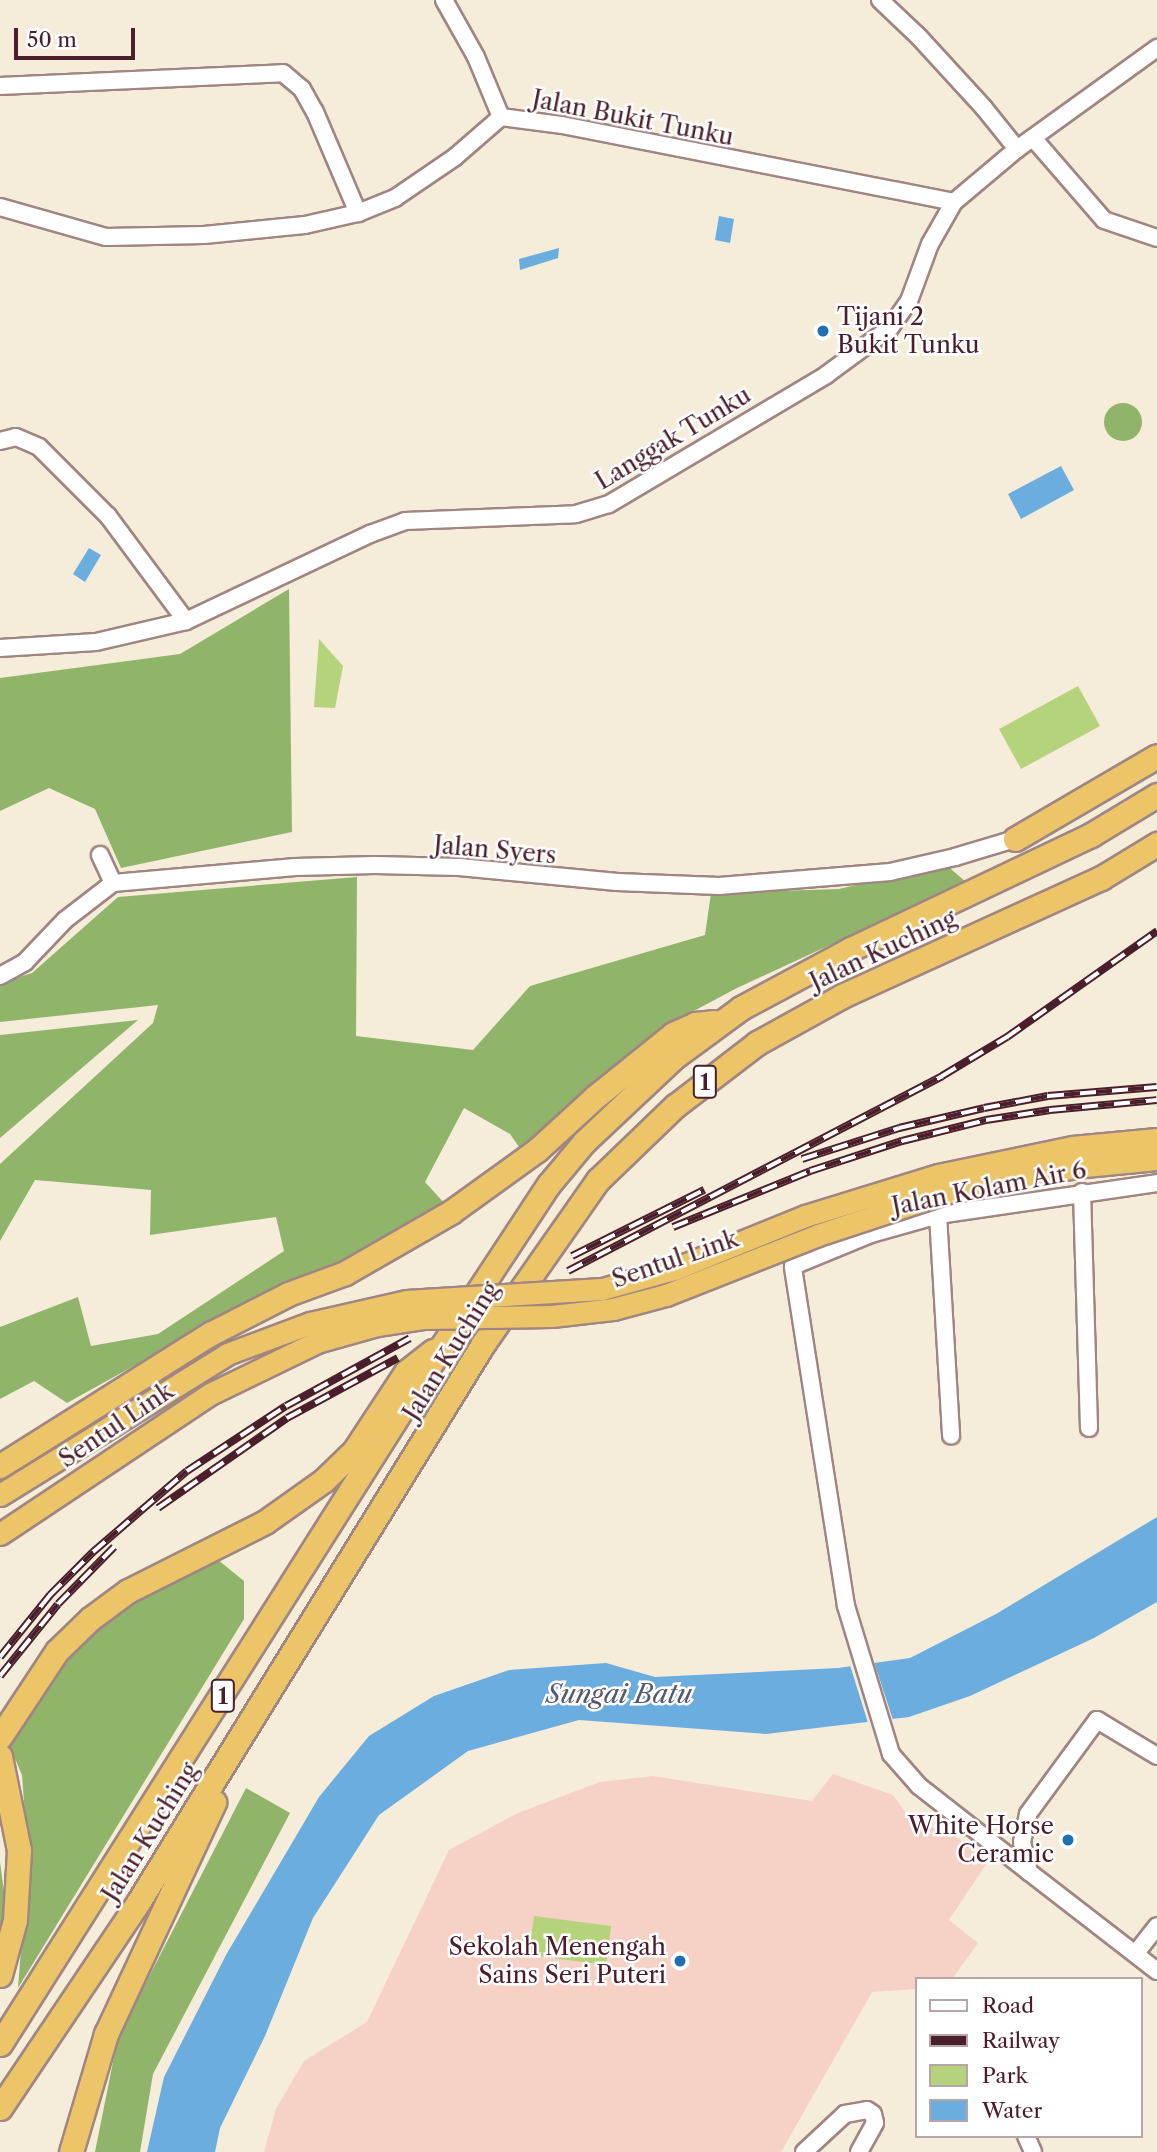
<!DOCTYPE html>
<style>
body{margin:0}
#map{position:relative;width:1157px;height:2152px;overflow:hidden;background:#f5ecd9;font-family:"Libre Caslon Text",serif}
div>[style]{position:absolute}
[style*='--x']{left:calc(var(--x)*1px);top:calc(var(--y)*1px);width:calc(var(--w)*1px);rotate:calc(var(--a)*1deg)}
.built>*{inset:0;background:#f6d1c5}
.green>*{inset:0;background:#b5d37a}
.forest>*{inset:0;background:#90b56a}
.round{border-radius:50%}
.water>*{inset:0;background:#6cade0}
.pier>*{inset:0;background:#f5ecd9}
.roads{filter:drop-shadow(2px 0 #a08682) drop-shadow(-2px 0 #a08682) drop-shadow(0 2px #a08682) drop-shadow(0 -2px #a08682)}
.minor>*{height:16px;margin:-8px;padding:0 8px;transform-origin:8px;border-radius:8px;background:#fff}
.highway>*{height:23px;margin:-11.5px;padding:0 11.5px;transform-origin:11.5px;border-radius:11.5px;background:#edc569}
.rail>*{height:8px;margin-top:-4px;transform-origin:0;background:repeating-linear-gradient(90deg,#fff 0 16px,#4a1f2b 0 32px);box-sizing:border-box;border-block:2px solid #4a1f2b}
.bridges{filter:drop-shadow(2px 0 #a08682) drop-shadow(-2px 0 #a08682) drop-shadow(0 2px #a08682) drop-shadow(0 -2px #a08682)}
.major-bridge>*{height:21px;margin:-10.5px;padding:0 10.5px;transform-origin:10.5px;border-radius:10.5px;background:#edc569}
.dots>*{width:19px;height:19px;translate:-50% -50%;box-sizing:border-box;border:4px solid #fff;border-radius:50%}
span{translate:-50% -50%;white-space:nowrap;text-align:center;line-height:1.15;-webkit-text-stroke:5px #fff;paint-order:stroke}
.shield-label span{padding:2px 5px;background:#fff;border:2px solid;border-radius:5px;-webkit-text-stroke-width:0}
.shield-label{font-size:23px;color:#4a1f2b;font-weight:700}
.street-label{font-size:24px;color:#4a1f2b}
.poi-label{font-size:24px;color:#4a1f2b}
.left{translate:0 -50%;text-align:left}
.right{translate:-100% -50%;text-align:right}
.water-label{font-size:26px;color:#585873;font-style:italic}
.legend{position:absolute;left:915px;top:1977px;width:228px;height:161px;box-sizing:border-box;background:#fff;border:2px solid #b7a5aa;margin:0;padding:9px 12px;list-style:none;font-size:21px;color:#4a1f2b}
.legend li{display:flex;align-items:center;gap:14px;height:35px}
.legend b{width:35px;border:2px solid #b7a5aa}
.scale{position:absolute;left:14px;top:28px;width:121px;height:32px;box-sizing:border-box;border:4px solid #4a1f2b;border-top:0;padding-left:9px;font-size:21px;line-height:24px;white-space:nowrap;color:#4a1f2b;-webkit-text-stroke:5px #fff;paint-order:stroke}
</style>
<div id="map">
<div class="built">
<div style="clip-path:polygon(833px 1774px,893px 1795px,911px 1820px,954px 1835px,987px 1863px,949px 1920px,978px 1943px,952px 1979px,917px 1979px,917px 1989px,872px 1992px,781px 2152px,264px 2152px,276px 2109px,304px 2061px,367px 2022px,449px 1850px,518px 1813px,600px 1782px,653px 1776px,812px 1801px)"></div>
</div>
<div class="green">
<div style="clip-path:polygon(319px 639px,343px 666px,335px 708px,314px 707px)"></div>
<div style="clip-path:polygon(1078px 686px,1100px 726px,1021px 769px,999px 729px)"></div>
<div style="clip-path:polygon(534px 1916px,611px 1926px,606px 1965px,529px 1955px)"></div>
</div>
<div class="forest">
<div class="round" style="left:1104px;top:403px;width:38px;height:38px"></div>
<div style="clip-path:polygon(289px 589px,292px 832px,121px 868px,95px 809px,49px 788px,0 811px,0 678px,180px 654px)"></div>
<div style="clip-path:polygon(945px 864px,966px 882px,737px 988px,660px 1029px,524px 1154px,510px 1134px,464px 1108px,425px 1182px,447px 1206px,359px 1256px,240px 1307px,67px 1403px,34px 1381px,0 1399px,0 1327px,78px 1297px,91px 1346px,158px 1334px,284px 1251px,276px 1217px,150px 1235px,151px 1190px,35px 1180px,0 1241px,0 1164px,153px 1023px,158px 1005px,0 1022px,0 983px,32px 973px,118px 897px,357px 877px,356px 1036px,473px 1050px,530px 986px,705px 935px,711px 893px,839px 889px)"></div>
<div style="clip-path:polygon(138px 1020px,0 1138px,0 1035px)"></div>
<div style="clip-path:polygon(212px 1555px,244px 1581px,244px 1619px,18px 1988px,28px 1857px,22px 1775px,10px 1747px,62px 1664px,119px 1610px)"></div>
<div style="clip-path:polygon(246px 1788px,290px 1813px,153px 2074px,140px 2152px,95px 2152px,118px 2037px)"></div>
<div style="clip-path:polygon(0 1862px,6px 1907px,0 1932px)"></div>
</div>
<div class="water">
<div style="clip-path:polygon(719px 216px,734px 219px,730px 243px,715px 240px)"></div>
<div style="clip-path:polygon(559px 248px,558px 258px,520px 270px,519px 259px)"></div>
<div style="clip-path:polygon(1061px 466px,1074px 490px,1021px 519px,1008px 494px)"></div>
<div style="clip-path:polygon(89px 548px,101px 555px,85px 582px,73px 574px)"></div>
<div style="clip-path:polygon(1157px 1517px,1157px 1602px,1094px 1638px,970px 1696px,909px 1717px,766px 1734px,579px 1720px,468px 1751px,379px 1815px,313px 1918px,265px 2036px,220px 2128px,215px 2152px,147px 2152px,164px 2077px,226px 1955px,319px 1797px,369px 1736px,434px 1696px,509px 1670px,606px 1663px,655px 1677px,838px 1668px,910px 1658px,996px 1614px)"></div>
</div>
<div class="pier">
<div style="clip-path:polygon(873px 1659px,894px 1723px,869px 1726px,849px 1662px)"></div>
</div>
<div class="roads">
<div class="minor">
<div style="--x:444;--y:0;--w:65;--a:60.7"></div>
<div style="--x:476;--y:57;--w:65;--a:67.4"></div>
<div style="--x:880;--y:0;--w:54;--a:43.5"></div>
<div style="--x:919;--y:37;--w:96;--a:47.5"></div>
<div style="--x:984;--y:108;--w:53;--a:51.2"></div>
<div style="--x:0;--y:86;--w:283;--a:-2.6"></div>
<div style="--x:283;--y:73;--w:25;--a:40"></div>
<div style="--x:302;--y:89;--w:26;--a:61"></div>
<div style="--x:315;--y:112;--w:110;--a:66.9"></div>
<div style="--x:1033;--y:138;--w:108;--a:49.1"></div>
<div style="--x:1104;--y:220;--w:56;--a:18.8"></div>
<div style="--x:0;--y:207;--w:110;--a:15.8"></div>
<div style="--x:106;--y:237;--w:98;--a:-1.2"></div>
<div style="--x:204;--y:235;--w:101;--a:-5.7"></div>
<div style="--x:305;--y:225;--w:54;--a:-12.8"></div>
<div style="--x:358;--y:213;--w:40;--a:-22"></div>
<div style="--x:395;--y:198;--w:73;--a:-34.3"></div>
<div style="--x:455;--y:157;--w:61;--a:-41"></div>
<div style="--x:501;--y:117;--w:62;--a:7.5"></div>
<div style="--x:562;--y:125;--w:399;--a:11.1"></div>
<div style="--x:0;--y:441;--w:16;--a:-14"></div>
<div style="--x:16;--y:437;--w:25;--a:23"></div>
<div style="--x:39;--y:447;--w:98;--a:45"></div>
<div style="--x:108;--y:516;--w:131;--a:53.4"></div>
<div style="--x:0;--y:648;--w:96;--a:-3.6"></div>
<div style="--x:96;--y:642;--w:92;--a:-13.1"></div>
<div style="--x:186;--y:621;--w:204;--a:-25.3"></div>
<div style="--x:370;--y:534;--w:37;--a:-20"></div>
<div style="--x:405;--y:521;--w:171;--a:-2.3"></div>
<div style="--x:576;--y:514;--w:34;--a:-17"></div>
<div style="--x:609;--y:504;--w:252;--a:-30.7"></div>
<div style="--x:826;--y:375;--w:79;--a:-36.3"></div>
<div style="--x:890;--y:328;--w:33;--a:-55"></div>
<div style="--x:909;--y:301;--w:61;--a:-69.8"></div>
<div style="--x:930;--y:244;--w:48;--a:-60.3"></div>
<div style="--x:954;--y:202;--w:82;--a:-40.1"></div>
<div style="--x:1017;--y:149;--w:173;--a:-35.8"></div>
<div style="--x:100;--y:855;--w:31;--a:65"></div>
<div style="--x:0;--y:976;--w:29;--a:-29"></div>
<div style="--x:25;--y:962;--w:58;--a:-46.4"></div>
<div style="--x:65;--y:920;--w:61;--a:-37.6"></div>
<div style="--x:113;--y:883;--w:183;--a:-5"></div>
<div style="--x:295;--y:867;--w:80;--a:-1.4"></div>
<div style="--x:375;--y:865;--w:84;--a:1.4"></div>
<div style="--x:459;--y:867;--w:159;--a:5.4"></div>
<div style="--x:617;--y:882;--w:102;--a:2.2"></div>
<div style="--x:719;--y:886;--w:172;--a:-4.7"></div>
<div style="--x:890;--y:872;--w:67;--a:-13"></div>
<div style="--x:955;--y:857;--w:63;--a:-16.7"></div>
<div style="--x:1082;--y:1192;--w:236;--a:88.3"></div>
<div style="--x:938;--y:1215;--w:221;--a:86.6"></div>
<div style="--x:1157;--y:1756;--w:70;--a:-149"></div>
<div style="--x:1097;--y:1720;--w:117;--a:126.3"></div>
<div style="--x:1028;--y:1814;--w:29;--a:102"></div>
<div style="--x:1022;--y:1842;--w:31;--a:77"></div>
<div style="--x:1029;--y:1872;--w:162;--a:37.7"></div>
<div style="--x:1029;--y:1872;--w:140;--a:-142"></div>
<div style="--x:919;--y:1786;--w:43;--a:-131.2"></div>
<div style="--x:891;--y:1754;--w:155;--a:-106.9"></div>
<div style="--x:846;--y:1606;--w:344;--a:-98.9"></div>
<div style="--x:793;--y:1266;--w:84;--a:-22.3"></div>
<div style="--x:871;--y:1234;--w:70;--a:-15.8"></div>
<div style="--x:938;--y:1215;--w:221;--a:-8.3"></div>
<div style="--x:1136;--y:1953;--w:34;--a:-52"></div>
<div style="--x:1026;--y:2136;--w:17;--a:66"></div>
<div style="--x:804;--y:2152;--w:56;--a:-42.8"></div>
<div style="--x:845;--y:2114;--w:22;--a:-10"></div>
<div style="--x:867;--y:2110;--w:7;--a:34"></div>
<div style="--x:873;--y:2114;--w:9;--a:77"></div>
<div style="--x:875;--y:2123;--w:33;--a:119"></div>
</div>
<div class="highway">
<div style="--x:1015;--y:839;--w:164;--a:-30.3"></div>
<div style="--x:0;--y:1466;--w:248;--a:-32.2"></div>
<div style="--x:210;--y:1334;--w:88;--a:-27.1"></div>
<div style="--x:288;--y:1294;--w:61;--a:-20.2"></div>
<div style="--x:345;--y:1273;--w:122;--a:-29.9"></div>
<div style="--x:451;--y:1212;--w:106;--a:-35.8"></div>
<div style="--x:537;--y:1150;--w:79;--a:-42.4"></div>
<div style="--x:595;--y:1097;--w:100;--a:-38.9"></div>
<div style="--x:673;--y:1034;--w:24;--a:-24"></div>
<div style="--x:695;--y:1024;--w:20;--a:-6"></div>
<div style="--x:0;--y:1737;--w:103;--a:-56.5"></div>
<div style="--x:57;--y:1651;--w:46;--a:-44.1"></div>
<div style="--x:90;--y:1619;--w:47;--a:-36.4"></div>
<div style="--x:128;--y:1591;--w:153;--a:-26.7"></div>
<div style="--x:265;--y:1522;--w:72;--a:-35.4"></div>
<div style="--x:324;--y:1480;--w:42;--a:-44"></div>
<div style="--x:354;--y:1451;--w:95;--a:-56.6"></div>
<div style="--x:406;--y:1372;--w:34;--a:-38"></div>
<div style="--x:0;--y:1756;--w:96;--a:78.6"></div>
<div style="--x:19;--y:1850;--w:70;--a:93.3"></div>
<div style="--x:15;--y:1920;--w:57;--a:105.3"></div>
<div style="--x:0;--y:2044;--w:826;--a:-57.66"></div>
<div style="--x:442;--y:1346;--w:194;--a:-56.6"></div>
<div style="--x:549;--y:1184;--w:55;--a:-50.2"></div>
<div style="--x:584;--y:1142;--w:122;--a:-43.3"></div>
<div style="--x:673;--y:1058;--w:84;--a:-36.3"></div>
<div style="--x:741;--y:1008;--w:125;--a:-28.2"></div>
<div style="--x:851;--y:949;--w:266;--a:-25.4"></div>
<div style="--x:1091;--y:835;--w:77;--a:-31.2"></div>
<div style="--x:0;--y:2108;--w:249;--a:-56.1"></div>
<div style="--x:139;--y:1901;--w:655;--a:-58.3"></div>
<div style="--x:483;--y:1344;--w:200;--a:-55"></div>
<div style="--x:598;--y:1180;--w:107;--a:-43.9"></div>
<div style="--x:675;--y:1106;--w:103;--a:-37.5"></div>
<div style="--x:757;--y:1043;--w:97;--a:-28.9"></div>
<div style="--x:842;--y:996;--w:285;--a:-24.5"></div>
<div style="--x:1101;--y:878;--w:66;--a:-31.3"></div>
<div style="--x:71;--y:2152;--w:123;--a:-73.5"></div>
<div style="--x:106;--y:2034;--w:256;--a:-65"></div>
</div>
</div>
<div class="rail">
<div style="--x:802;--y:1159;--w:102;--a:-17.7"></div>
<div style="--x:899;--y:1128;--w:87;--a:-13.2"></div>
<div style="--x:984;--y:1108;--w:65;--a:-10.6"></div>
<div style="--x:1048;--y:1096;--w:109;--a:-4.7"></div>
<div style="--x:673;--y:1227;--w:148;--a:-22.2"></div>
<div style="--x:810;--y:1171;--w:97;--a:-18.1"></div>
<div style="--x:902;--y:1141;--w:87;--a:-14"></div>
<div style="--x:986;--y:1120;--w:65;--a:-8.9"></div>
<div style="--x:1050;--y:1110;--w:107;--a:-5.3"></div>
<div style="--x:572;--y:1256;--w:148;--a:-26.6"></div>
<div style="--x:568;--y:1271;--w:422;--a:-27.5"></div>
<div style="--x:942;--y:1076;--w:76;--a:-31"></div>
<div style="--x:1007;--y:1037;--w:184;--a:-35.2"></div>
<div style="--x:158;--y:1508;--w:157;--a:-34.9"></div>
<div style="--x:287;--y:1418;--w:126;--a:-28.4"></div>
<div style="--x:0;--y:1657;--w:80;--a:-51.1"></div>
<div style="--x:50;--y:1595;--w:61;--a:-45"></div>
<div style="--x:93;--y:1552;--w:124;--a:-40.8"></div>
<div style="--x:187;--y:1471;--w:118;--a:-33.3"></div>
<div style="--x:286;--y:1406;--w:141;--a:-28.7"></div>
<div style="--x:0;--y:1676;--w:92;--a:-51.1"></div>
<div style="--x:58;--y:1604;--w:80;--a:-45.5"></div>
</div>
<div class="bridges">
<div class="major-bridge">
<div style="--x:0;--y:1495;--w:267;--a:-31.8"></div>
<div style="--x:227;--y:1354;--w:89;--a:-20.5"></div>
<div style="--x:310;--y:1323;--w:98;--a:-12.9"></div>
<div style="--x:406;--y:1301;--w:196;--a:-3.5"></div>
<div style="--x:602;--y:1289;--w:75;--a:-15.5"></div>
<div style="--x:674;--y:1269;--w:141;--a:-22"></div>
<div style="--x:805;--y:1216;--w:139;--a:-17.1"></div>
<div style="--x:938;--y:1175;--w:137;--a:-11.8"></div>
<div style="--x:1072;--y:1147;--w:85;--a:-5.4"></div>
<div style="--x:0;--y:1534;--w:252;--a:-33.7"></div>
<div style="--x:210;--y:1394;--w:119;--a:-25.9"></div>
<div style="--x:317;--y:1342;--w:62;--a:-15.8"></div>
<div style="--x:377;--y:1325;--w:48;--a:-8.5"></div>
<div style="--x:424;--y:1318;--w:128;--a:-0.9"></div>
<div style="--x:552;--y:1316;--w:61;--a:-6.5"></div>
<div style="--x:613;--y:1309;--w:55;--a:-14.8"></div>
<div style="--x:666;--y:1295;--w:163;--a:-21.5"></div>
<div style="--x:818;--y:1235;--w:134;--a:-18.3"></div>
<div style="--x:945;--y:1193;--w:133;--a:-11.3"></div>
<div style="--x:1075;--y:1167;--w:82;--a:-5.6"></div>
</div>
</div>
<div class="dots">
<div style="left:823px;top:331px;background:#1f6fb2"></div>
<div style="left:1068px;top:1840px;background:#1f6fb2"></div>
<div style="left:680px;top:1961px;background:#1f6fb2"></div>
</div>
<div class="shield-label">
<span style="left:705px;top:1082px">1</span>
<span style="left:223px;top:1696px">1</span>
</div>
<div class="street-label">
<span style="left:633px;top:118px;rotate:11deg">Jalan Bukit Tunku</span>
<span style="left:673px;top:438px;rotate:-31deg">Langgak Tunku</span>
<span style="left:495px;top:850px;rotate:5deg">Jalan Syers</span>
<span style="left:883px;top:950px;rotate:-25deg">Jalan Kuching</span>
<span style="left:989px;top:1188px;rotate:-11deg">Jalan Kolam Air 6</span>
<span style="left:675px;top:1259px;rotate:-19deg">Sentul Link</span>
<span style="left:451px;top:1351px;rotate:-58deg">Jalan Kuching</span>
<span style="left:116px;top:1425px;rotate:-34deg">Sentul Link</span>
<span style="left:150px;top:1832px;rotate:-58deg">Jalan Kuching</span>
</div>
<div class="poi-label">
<span class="left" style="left:837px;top:331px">Tijani 2<br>Bukit Tunku</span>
<span class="right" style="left:1054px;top:1840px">White Horse<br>Ceramic</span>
<span class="right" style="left:666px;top:1961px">Sekolah Menengah<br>Sains Seri Puteri</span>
</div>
<div class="water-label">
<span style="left:619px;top:1695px">Sungai Batu</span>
</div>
<ul class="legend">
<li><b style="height:9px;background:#fff"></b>Road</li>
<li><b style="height:9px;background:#4a1f2b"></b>Railway</li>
<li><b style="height:19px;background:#b5d37a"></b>Park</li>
<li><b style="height:19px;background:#6cade0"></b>Water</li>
</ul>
<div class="scale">50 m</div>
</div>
